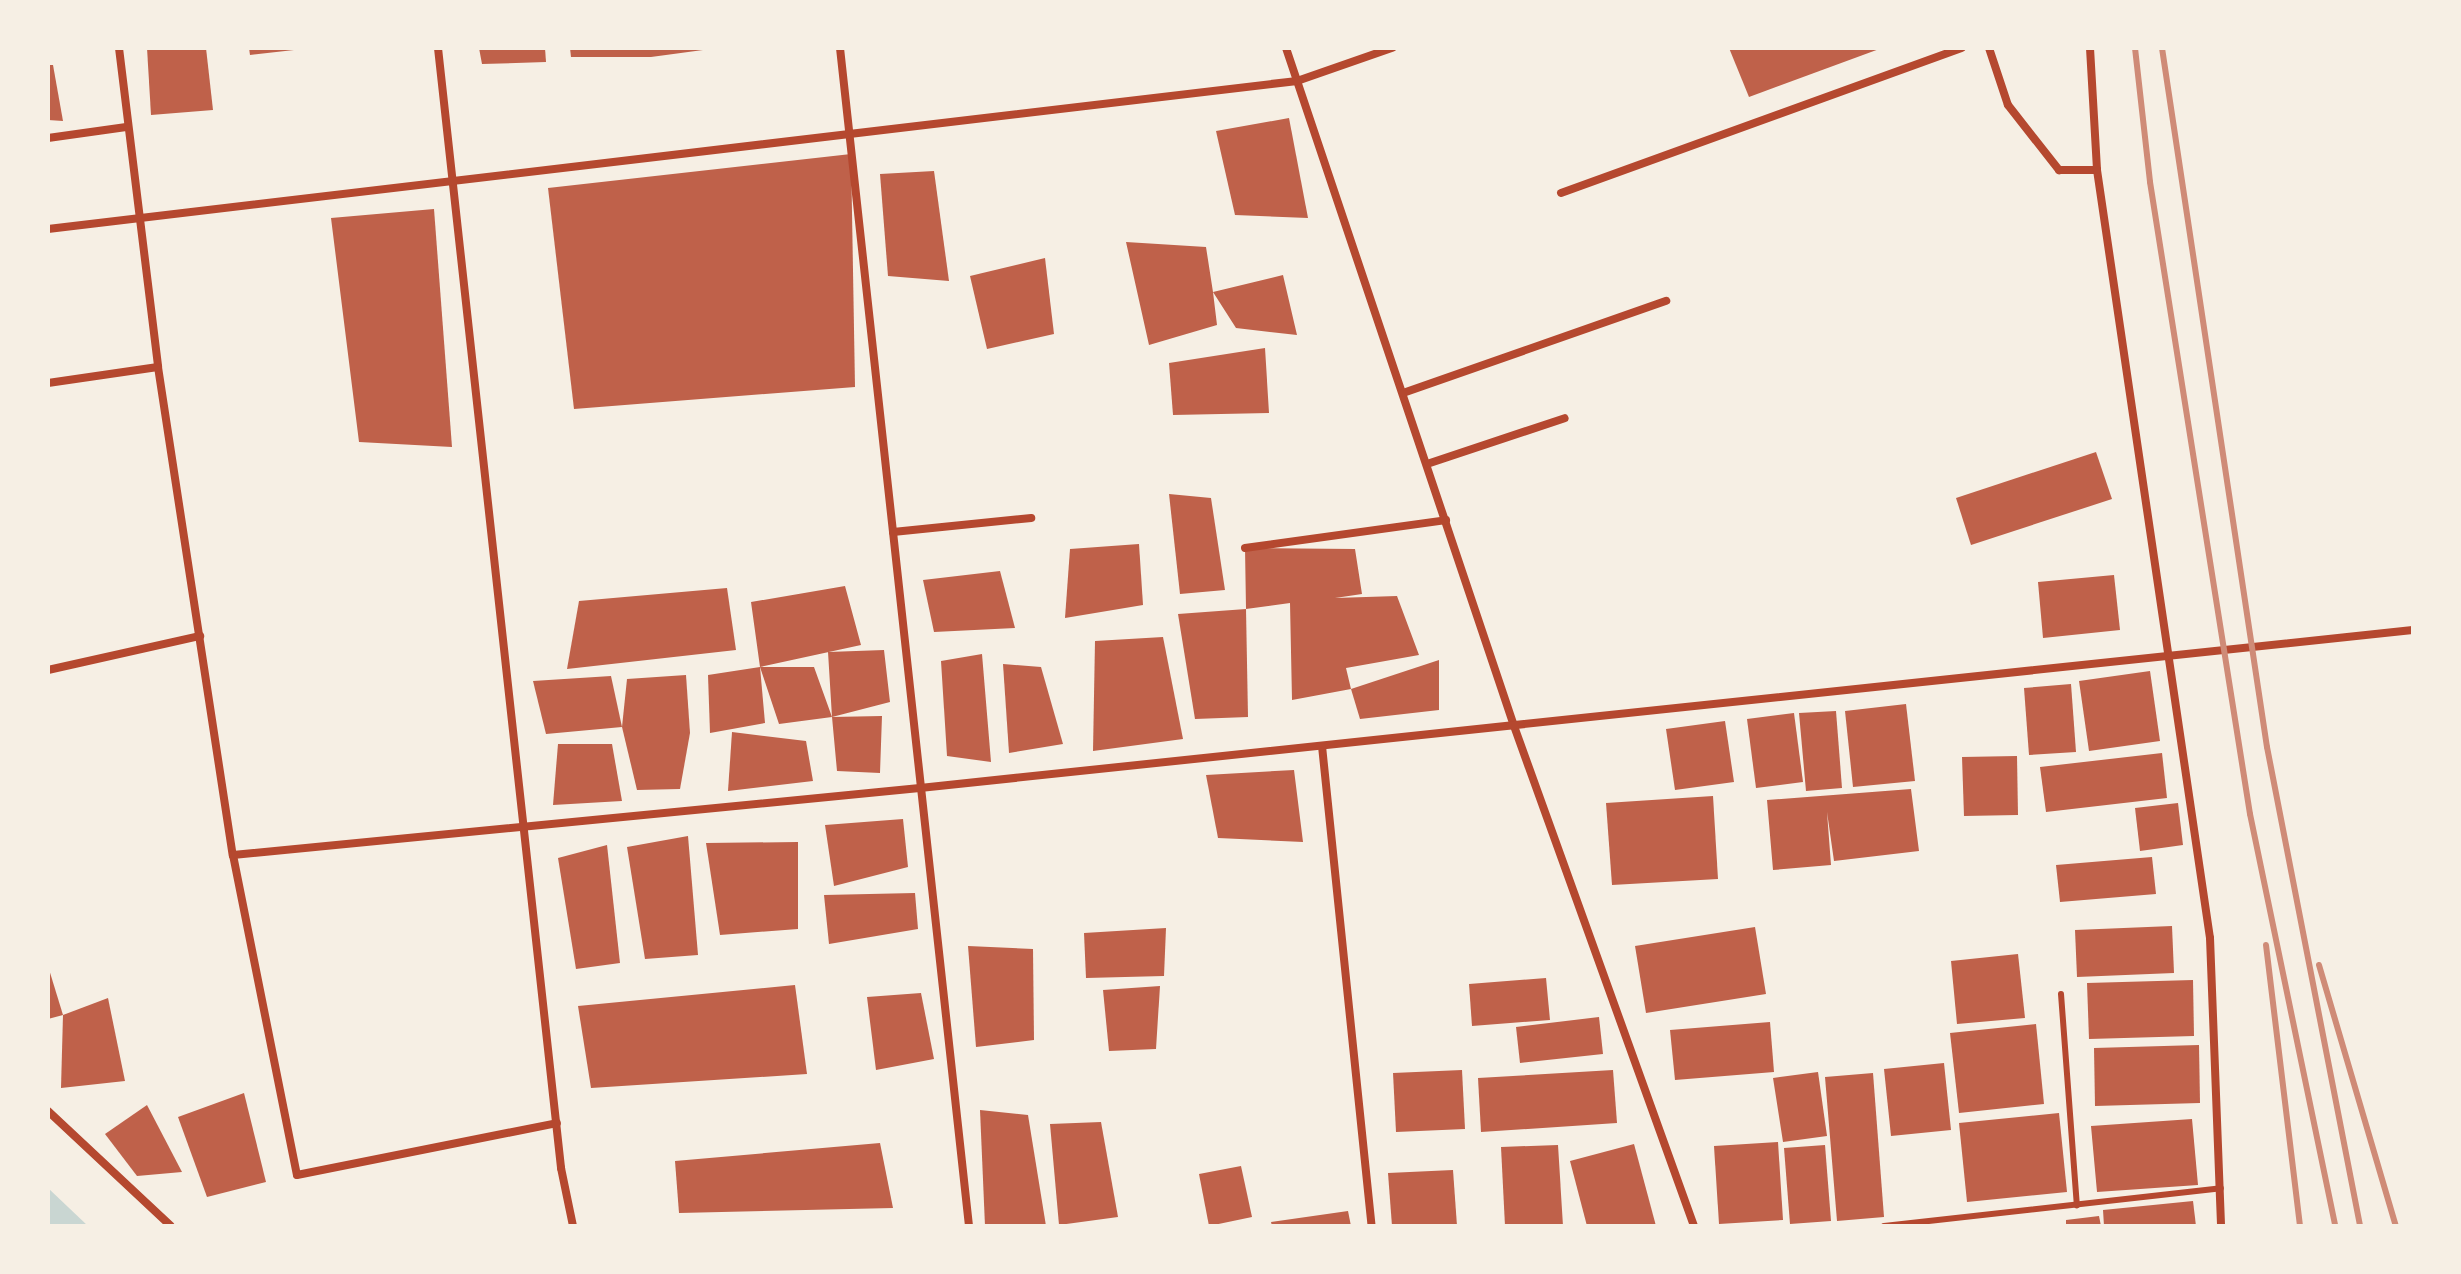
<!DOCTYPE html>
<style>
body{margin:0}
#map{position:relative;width:2461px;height:1274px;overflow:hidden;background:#f6efe4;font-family:"Public Sans",sans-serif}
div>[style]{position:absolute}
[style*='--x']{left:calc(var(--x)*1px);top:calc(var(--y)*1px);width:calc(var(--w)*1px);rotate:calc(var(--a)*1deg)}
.water>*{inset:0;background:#c9d6d2}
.building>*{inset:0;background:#bf614a}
.service>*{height:6px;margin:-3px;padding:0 3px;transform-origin:3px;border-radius:3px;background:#b5482f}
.minor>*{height:8px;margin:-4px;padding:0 4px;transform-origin:4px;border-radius:4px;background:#b5482f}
.rail>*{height:6px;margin:-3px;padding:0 3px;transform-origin:3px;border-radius:3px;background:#cf8b77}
span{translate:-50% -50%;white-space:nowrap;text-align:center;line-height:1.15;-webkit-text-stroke:6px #f6efe4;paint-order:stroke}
.frame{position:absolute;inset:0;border:50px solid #f6efe4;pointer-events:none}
</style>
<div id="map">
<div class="water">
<div style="clip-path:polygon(48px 1188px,88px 1226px,48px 1226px)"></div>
</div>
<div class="building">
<div style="clip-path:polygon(147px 48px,206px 48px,213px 110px,151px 115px)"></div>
<div style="clip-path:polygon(249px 48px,294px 48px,294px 50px,250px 55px)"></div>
<div style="clip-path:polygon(479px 48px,545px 48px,546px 62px,482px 64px)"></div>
<div style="clip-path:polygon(570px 48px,703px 48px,703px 50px,651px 57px,571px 57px)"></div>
<div style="clip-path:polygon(1729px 48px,1882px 48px,1749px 97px)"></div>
<div style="clip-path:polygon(48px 65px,53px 65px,63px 121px,48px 120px)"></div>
<div style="clip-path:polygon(1289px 118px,1308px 218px,1235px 215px,1216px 131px)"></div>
<div style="clip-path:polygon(851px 154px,855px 387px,574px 409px,548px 188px)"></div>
<div style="clip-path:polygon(934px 171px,949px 281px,888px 276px,880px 174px)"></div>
<div style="clip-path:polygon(434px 209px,452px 447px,359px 442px,331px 218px)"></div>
<div style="clip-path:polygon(1126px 242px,1206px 247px,1213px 292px,1283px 275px,1297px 335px,1236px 328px,1213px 292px,1217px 325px,1149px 345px)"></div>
<div style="clip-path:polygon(1045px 258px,1054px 334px,987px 349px,970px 276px)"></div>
<div style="clip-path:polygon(1265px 348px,1269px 413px,1173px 415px,1169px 363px)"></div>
<div style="clip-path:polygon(2096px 452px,2112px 499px,1971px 545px,1956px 498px)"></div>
<div style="clip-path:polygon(1169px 494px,1211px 498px,1225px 590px,1180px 594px)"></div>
<div style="clip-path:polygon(1139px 544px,1143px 605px,1065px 618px,1070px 549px)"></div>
<div style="clip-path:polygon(1245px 548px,1355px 549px,1362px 594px,1335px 598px,1397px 596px,1419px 655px,1346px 668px,1351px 689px,1292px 700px,1290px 603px,1246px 609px)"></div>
<div style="clip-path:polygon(1000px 571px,1015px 628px,934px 632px,923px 580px)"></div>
<div style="clip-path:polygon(2114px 575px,2120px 630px,2043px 638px,2038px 582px)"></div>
<div style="clip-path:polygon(845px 586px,861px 645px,760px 667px,814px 667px,832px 717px,779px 724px,760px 667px,751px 602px)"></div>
<div style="clip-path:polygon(727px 588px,736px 650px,567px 669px,579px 601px)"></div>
<div style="clip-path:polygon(1246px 609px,1248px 717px,1195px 719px,1178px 614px)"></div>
<div style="clip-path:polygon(1163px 637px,1183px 739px,1093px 751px,1095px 641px)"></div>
<div style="clip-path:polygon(884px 650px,890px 702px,832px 717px,882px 716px,880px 773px,837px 771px,832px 717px,828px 652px)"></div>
<div style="clip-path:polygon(982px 654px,991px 762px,947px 756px,941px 661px)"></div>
<div style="clip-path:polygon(1439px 660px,1439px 710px,1360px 719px,1351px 689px)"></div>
<div style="clip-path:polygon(1003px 664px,1041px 667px,1063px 744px,1009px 753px)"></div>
<div style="clip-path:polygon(760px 667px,765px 723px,710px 733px,708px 675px)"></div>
<div style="clip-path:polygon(2150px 671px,2160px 741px,2089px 751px,2079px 681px)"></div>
<div style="clip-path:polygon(686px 675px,690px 733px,680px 789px,637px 790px,622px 727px,627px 679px)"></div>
<div style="clip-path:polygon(611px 676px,622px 727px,546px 734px,533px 681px)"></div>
<div style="clip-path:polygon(2071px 684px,2076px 752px,2029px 755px,2024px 688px)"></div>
<div style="clip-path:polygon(1906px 704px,1915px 781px,1853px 787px,1845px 711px)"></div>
<div style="clip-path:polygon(1836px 711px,1842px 788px,1806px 791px,1799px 713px)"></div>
<div style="clip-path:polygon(1794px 713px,1803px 782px,1756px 788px,1747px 719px)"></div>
<div style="clip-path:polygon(1725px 721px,1734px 782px,1675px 790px,1666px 729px)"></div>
<div style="clip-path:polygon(732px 732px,806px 741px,813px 781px,728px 791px)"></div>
<div style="clip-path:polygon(558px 744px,612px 744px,622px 801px,553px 805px)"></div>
<div style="clip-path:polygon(2162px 753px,2167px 798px,2046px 812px,2040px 767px)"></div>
<div style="clip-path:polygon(2017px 756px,2018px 815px,1964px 816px,1962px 757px)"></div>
<div style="clip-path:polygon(1294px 770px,1303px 842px,1218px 838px,1206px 775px)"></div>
<div style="clip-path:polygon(1911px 789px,1919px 851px,1834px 861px,1827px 812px,1831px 865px,1773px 870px,1767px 800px)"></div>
<div style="clip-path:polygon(1713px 796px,1718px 879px,1612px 885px,1606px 803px)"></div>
<div style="clip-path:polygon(2178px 803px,2183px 845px,2140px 851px,2135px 808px)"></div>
<div style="clip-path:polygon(903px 819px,908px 867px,834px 886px,825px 825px)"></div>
<div style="clip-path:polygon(688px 836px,698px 955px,645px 959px,627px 847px)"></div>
<div style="clip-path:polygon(798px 842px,798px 929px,720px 935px,706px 843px)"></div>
<div style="clip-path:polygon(607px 845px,620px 963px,576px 969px,558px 858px)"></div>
<div style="clip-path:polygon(2152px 857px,2156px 894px,2060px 902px,2056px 865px)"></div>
<div style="clip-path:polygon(915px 893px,918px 929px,829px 944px,824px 895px)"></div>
<div style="clip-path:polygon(2172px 926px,2174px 973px,2077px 977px,2075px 930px)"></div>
<div style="clip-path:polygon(1755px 927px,1766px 994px,1646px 1013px,1635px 946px)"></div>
<div style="clip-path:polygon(1166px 928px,1164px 976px,1086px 978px,1084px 933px)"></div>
<div style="clip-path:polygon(968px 946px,1033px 949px,1034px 1040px,976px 1047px)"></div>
<div style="clip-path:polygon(2018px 954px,2025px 1018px,1957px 1024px,1951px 961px)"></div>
<div style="clip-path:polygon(48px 966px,63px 1015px,48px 1019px)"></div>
<div style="clip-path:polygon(1546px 978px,1550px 1020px,1472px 1026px,1469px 984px)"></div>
<div style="clip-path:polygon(2193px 980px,2194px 1036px,2089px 1039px,2087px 983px)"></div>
<div style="clip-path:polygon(795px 985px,807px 1074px,591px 1088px,578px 1006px)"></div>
<div style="clip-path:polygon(1160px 986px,1156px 1049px,1109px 1051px,1103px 990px)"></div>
<div style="clip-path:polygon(921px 993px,934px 1059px,876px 1070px,867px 997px)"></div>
<div style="clip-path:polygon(108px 998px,125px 1081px,61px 1088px,63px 1015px)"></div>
<div style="clip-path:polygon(1599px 1017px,1603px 1054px,1520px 1063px,1516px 1027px)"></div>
<div style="clip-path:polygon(1770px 1022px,1774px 1072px,1675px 1080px,1670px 1030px)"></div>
<div style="clip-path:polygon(2036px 1024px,2044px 1104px,1959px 1113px,1950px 1033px)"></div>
<div style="clip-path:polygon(2199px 1045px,2200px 1103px,2095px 1106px,2094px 1048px)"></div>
<div style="clip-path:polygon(1944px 1063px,1951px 1130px,1891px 1136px,1884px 1069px)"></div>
<div style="clip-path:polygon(1462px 1070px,1465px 1129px,1396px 1132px,1393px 1073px)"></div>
<div style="clip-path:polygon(1613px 1070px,1617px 1123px,1481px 1132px,1478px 1078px)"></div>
<div style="clip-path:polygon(1818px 1072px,1827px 1136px,1783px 1142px,1773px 1078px)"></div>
<div style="clip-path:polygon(1873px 1073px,1884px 1217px,1837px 1221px,1825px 1077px)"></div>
<div style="clip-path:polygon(244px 1093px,266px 1182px,207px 1197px,178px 1117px)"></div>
<div style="clip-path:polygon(147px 1105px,182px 1172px,137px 1176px,105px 1134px)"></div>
<div style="clip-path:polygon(980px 1110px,1028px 1115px,1046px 1226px,985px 1226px)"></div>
<div style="clip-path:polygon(2059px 1113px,2067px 1192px,1967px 1202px,1959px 1123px)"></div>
<div style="clip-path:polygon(2192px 1119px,2198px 1185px,2097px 1192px,2091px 1126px)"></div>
<div style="clip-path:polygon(1101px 1122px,1118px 1217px,1059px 1225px,1050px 1124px)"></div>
<div style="clip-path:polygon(1778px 1142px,1783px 1220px,1719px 1224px,1714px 1146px)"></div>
<div style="clip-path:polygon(880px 1143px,893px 1208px,679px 1213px,675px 1161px)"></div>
<div style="clip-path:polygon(1634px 1144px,1656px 1226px,1587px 1226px,1570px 1161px)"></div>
<div style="clip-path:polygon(1558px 1145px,1563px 1226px,1505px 1226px,1501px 1147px)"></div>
<div style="clip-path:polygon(1825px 1145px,1831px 1221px,1790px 1224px,1784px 1148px)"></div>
<div style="clip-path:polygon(1241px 1166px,1252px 1217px,1209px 1226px,1199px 1174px)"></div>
<div style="clip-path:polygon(1453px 1170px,1457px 1226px,1392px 1226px,1388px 1173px)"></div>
<div style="clip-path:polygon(2193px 1201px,2196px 1226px,2104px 1226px,2103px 1210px)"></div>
<div style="clip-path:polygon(1348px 1211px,1351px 1226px,1272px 1226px,1271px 1222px)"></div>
<div style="clip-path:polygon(2099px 1216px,2101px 1226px,2066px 1226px,2066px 1220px)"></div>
</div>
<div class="service">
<div style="--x:2061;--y:994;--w:212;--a:85.7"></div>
<div style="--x:1884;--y:1226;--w:339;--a:-6.4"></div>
</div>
<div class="minor">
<div style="--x:119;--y:48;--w:321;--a:83"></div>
<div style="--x:158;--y:367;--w:494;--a:81.3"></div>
<div style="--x:233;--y:855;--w:326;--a:78.7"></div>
<div style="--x:297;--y:1175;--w:265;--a:-11.3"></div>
<div style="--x:438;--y:48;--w:1127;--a:83.73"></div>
<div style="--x:561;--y:1168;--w:59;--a:78.3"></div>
<div style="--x:840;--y:48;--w:1185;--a:83.75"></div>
<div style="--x:1286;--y:48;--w:715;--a:71.41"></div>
<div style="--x:1514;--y:726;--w:531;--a:70.2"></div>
<div style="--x:1989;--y:48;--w:60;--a:71.6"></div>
<div style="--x:2008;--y:105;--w:83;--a:51.9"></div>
<div style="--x:2059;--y:170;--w:38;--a:0"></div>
<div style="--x:2090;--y:48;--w:122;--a:86.7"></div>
<div style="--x:2097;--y:170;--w:776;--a:81.63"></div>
<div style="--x:2210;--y:938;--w:288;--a:87.8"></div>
<div style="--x:48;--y:138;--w:79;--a:-8"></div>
<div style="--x:1561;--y:193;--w:426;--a:-19.9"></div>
<div style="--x:48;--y:229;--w:1258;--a:-6.76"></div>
<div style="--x:1297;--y:81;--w:101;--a:-19.2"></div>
<div style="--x:48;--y:383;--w:111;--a:-8.3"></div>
<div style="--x:1403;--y:393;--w:279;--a:-19.3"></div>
<div style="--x:1427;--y:464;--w:145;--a:-18.4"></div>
<div style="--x:893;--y:532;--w:139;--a:-5.8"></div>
<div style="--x:1245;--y:548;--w:203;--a:-7.9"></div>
<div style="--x:48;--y:670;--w:156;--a:-12.6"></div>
<div style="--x:1322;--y:746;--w:483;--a:84.1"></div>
<div style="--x:233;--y:855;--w:690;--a:-5.57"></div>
<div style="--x:920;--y:788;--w:1501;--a:-6.04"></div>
<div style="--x:48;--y:1111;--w:168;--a:43.1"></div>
</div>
<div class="rail">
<div style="--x:2135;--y:48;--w:135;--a:83.6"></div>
<div style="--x:2150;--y:182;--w:640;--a:81.01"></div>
<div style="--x:2250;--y:814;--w:421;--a:78.3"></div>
<div style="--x:2162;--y:48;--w:707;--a:81.46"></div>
<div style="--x:2267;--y:747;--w:488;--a:79"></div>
<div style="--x:2266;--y:945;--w:283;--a:83.1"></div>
<div style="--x:2319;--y:965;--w:272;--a:73.6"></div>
</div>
<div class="frame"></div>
</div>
